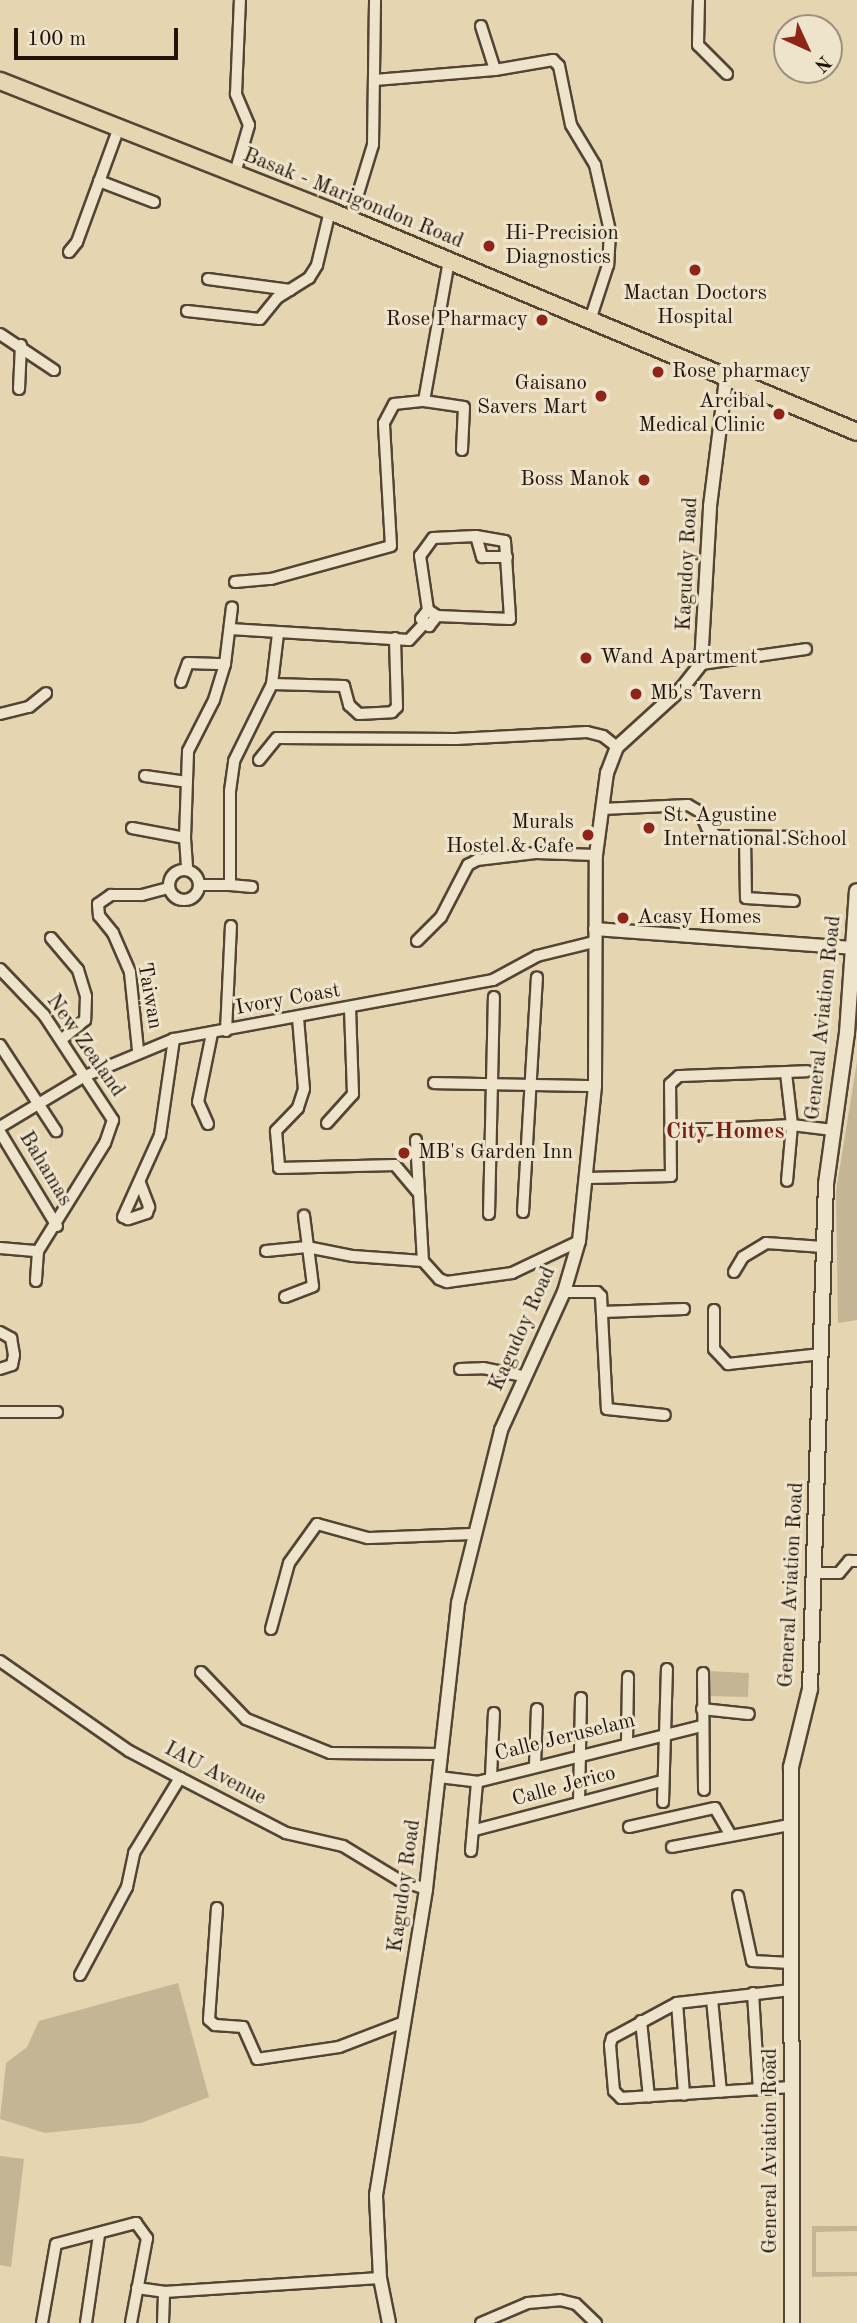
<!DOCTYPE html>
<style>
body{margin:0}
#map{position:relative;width:857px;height:2323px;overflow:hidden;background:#e5d6b1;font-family:"Old Standard TT",serif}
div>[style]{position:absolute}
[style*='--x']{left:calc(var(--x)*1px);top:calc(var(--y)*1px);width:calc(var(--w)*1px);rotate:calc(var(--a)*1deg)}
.green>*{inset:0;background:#c4b595}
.roads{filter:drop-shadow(2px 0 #534434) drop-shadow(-2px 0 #534434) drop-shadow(0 2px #534434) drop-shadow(0 -2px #534434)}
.minor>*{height:10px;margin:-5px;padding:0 5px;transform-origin:5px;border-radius:5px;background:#eee4cc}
.minor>.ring{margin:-5px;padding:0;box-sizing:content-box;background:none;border:10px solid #eee4cc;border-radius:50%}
.tertiary>*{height:12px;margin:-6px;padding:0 6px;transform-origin:6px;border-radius:6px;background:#eee4cc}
.secondary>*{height:14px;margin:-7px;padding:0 7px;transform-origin:7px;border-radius:7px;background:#eee4cc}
.primary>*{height:16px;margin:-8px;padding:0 8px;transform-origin:8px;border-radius:8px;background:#e5d6b1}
.dots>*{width:19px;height:19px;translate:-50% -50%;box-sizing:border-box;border:4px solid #eee4cc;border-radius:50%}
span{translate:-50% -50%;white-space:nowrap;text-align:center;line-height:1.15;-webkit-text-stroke:6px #eee4cc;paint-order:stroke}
.street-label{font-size:21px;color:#22130a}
.poi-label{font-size:21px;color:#22130a}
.left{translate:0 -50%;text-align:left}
.right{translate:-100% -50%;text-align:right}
.neighbourhood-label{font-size:23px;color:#7a1f14;font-weight:700}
.north{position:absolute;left:773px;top:14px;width:70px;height:70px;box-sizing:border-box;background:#eee4cc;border:2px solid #9c907e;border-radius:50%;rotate:135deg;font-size:19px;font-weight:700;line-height:28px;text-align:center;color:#22130a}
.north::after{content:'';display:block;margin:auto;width:24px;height:32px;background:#8f2418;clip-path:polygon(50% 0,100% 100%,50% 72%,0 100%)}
.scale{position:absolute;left:14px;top:28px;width:164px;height:32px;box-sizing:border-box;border:4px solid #22130a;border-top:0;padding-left:9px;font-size:21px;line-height:24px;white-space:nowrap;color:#22130a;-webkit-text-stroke:5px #eee4cc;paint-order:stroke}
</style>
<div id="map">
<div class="green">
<div style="clip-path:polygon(857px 1061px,857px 1320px,838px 1323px,836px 1191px)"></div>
<div style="clip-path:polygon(707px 1671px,749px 1673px,748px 1697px,706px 1696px)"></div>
<div style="clip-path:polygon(178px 1983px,209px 2097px,141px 2123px,45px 2133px,0 2119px,6px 2063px,27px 2047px,39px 2021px)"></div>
<div style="clip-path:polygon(0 2156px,24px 2159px,11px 2267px,0 2265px)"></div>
<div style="clip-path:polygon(812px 2226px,857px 2226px,857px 2231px,816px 2232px,816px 2272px,857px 2272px,857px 2276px,812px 2277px)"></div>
</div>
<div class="roads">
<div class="minor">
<div style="--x:699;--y:0;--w:45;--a:91.3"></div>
<div style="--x:698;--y:45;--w:41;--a:45"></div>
<div style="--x:481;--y:26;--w:46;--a:72.3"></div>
<div style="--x:375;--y:80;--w:120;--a:-4.8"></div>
<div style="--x:495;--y:70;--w:59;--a:-9.8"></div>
<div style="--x:553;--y:60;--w:8;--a:45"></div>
<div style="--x:559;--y:66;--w:60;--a:78.5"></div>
<div style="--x:571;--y:125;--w:47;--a:59"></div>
<div style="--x:595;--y:165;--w:68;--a:77.2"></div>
<div style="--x:610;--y:231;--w:34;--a:93"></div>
<div style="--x:608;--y:265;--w:58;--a:108.1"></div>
<div style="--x:235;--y:173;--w:50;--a:-73.7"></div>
<div style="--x:249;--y:125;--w:34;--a:-113"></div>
<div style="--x:236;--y:94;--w:94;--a:-87.6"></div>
<div style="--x:99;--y:181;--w:59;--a:20.9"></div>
<div style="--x:350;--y:220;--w:78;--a:-73"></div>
<div style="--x:373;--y:145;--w:145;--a:-89.2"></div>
<div style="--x:69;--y:252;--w:13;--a:-51"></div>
<div style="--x:77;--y:242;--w:122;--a:-69.9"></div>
<div style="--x:208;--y:279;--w:83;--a:7.6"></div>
<div style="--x:187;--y:311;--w:73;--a:6.3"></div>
<div style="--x:260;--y:319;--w:27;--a:-51"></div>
<div style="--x:277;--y:298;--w:38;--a:-32"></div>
<div style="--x:309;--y:278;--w:15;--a:-58"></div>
<div style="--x:317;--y:265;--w:56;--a:-76.5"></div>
<div style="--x:0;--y:334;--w:65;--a:33.7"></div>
<div style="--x:19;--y:389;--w:44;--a:-87.4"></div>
<div style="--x:424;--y:401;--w:142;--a:-79.9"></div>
<div style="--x:476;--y:536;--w:22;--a:74"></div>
<div style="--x:482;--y:557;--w:25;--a:0"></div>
<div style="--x:235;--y:582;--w:36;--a:-5"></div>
<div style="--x:271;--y:579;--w:124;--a:-15.4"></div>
<div style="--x:391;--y:546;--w:123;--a:-93.3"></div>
<div style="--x:384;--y:423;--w:21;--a:-62"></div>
<div style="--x:394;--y:404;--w:30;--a:-6"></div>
<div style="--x:424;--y:401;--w:40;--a:8.5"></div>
<div style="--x:464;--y:407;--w:43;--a:92.7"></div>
<div style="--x:428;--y:610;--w:55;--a:-98.4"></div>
<div style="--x:420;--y:556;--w:22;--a:-54"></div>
<div style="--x:433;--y:538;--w:43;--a:-2.7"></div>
<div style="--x:476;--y:536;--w:29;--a:10"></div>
<div style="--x:505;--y:541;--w:78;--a:86.3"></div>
<div style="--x:510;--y:619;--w:73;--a:-177.6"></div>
<div style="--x:437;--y:616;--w:11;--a:-146"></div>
<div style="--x:428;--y:610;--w:11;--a:128"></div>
<div style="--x:421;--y:619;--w:11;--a:41"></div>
<div style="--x:429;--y:626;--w:13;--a:-51"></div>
<div style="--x:230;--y:629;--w:179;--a:3.5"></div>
<div style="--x:409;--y:640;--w:22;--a:-47"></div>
<div style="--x:701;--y:664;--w:106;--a:-8.1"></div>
<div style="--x:181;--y:682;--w:20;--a:-70"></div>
<div style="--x:188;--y:663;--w:37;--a:2"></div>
<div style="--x:272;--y:684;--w:72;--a:1.6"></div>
<div style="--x:344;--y:686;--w:20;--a:75"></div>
<div style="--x:349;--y:705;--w:13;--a:42"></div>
<div style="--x:359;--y:714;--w:33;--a:-3"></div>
<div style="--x:392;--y:712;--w:7;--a:-45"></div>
<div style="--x:397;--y:707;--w:69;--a:-91.7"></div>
<div style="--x:0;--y:714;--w:30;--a:-14"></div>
<div style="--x:29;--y:707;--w:22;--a:-39"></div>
<div style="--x:259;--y:760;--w:28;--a:-51"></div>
<div style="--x:277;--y:738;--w:179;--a:0.3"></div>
<div style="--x:456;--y:739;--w:131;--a:-3.1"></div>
<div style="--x:587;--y:732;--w:16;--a:14"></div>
<div style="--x:603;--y:736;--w:18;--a:38"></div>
<div style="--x:145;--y:776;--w:42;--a:8.1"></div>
<div style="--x:602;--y:809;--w:86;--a:-2.7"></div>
<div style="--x:688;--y:805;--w:14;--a:30"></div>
<div style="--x:700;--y:812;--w:17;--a:66"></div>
<div style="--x:707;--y:828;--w:13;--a:39"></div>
<div style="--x:717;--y:836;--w:81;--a:0.7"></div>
<div style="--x:132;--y:828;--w:54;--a:10.7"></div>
<div style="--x:185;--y:838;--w:32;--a:86"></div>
<div style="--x:745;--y:836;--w:62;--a:89.1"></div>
<div style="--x:746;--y:898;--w:48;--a:3.6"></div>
<div style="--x:185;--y:838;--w:87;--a:-88"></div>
<div style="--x:188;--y:751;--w:57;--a:-63"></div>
<div style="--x:214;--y:700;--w:38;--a:-73"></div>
<div style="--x:225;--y:664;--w:57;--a:-83"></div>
<div class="ring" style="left:169px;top:870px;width:20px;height:20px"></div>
<div style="--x:199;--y:885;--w:31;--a:0"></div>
<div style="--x:252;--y:887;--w:22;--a:-175"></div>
<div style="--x:230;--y:885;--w:94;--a:-90"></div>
<div style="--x:230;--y:791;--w:30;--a:-82"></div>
<div style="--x:234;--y:761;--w:86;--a:-63.7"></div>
<div style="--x:272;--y:684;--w:50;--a:-83.2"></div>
<div style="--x:51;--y:938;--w:42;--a:49.8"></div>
<div style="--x:78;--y:970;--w:27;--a:73"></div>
<div style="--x:86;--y:996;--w:24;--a:92"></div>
<div style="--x:85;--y:1020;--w:30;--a:140"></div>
<div style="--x:417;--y:941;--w:34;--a:-45"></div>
<div style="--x:441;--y:917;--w:59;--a:-62.6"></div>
<div style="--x:468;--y:865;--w:10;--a:-29"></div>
<div style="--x:477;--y:860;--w:59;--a:-6.8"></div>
<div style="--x:536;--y:853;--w:60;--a:1.9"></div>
<div style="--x:0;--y:969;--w:64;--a:46.3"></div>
<div style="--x:44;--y:1015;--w:126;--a:56.7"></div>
<div style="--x:113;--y:1120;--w:24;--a:109"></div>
<div style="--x:105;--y:1143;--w:127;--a:121.8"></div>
<div style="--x:38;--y:1251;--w:30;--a:94"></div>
<div style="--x:298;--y:1018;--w:71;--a:85.2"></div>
<div style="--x:304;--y:1089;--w:20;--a:108"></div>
<div style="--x:298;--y:1108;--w:32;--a:134"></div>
<div style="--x:276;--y:1131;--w:37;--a:85"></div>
<div style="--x:279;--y:1168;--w:116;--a:-1.5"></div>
<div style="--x:395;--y:1165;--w:35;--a:50"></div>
<div style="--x:226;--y:1031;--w:105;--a:-87.3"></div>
<div style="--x:0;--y:1045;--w:103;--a:56.9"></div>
<div style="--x:138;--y:1050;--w:78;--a:-95.9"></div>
<div style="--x:130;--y:972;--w:43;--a:-113.6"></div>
<div style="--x:113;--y:933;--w:22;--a:-129"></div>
<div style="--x:99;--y:916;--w:12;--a:-95"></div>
<div style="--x:98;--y:904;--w:16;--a:-35"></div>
<div style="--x:111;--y:895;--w:31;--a:0"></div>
<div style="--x:142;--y:895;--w:28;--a:-15"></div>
<div style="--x:786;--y:1073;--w:52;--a:83.4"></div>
<div style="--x:792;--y:1125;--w:56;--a:95.1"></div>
<div style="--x:434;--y:1083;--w:161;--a:1.1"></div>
<div style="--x:327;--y:1123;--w:39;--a:-48"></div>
<div style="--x:353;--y:1094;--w:86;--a:-92"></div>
<div style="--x:208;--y:1124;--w:24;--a:-114"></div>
<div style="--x:198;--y:1102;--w:70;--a:-78.5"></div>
<div style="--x:0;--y:1127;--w:99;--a:-31"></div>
<div style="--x:85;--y:1076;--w:96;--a:-22.6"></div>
<div style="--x:174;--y:1039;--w:324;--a:-10.5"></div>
<div style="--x:493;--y:980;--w:50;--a:-28.6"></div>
<div style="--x:537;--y:956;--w:59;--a:-13.8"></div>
<div style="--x:672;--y:1131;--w:120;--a:-2.9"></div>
<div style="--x:792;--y:1125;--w:41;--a:7"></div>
<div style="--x:0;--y:1132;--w:110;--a:58.8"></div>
<div style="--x:416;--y:1140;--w:121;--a:86.7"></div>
<div style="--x:423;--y:1261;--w:24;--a:48"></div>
<div style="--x:439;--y:1279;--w:9;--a:21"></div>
<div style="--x:447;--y:1282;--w:66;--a:-7.9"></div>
<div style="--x:512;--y:1273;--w:74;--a:-25.5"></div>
<div style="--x:588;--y:1178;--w:83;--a:-1.4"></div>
<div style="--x:671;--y:1176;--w:92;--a:-90.6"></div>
<div style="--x:670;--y:1084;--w:12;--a:-42"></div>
<div style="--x:679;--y:1076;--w:128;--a:-2.2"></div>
<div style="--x:140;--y:1183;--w:26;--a:69"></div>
<div style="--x:149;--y:1207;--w:6;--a:108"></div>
<div style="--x:147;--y:1213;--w:20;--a:162"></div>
<div style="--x:128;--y:1219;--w:5;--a:-158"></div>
<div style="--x:123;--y:1217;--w:90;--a:-65.7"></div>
<div style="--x:160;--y:1135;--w:97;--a:-81.7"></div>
<div style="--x:523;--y:1212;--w:235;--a:-86.6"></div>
<div style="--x:489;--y:1214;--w:217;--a:-88.7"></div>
<div style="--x:0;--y:1248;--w:38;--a:5"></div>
<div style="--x:266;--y:1251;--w:41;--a:-5.6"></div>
<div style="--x:307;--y:1247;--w:47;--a:11.1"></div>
<div style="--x:353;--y:1256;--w:70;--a:4.1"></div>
<div style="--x:734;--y:1272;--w:17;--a:-59"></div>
<div style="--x:743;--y:1257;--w:27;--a:-31"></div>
<div style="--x:766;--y:1243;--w:57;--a:4"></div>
<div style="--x:564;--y:1292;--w:33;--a:0"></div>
<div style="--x:597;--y:1292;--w:6;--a:45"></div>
<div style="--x:601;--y:1296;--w:113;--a:87"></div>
<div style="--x:607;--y:1409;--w:58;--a:5.9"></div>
<div style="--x:285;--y:1297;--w:30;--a:-21"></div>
<div style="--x:313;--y:1286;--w:71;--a:-97.3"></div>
<div style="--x:714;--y:1310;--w:39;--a:90"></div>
<div style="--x:714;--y:1349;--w:21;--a:47"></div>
<div style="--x:728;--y:1364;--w:94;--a:-6.1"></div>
<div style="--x:602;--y:1312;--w:82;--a:-2.1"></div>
<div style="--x:0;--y:1332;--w:13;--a:29"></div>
<div style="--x:11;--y:1338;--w:17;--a:80"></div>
<div style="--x:14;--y:1355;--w:10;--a:101"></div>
<div style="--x:12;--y:1365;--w:13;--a:162"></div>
<div style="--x:460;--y:1369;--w:23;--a:-2"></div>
<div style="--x:483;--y:1368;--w:41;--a:11.3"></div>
<div style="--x:0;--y:1412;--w:57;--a:0"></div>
<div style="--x:815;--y:1573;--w:24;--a:0"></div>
<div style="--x:839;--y:1573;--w:16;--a:-50"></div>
<div style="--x:849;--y:1561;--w:8;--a:0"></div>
<div style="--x:271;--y:1629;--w:68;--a:-74.7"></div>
<div style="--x:289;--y:1563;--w:48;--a:-54.3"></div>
<div style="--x:317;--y:1524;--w:53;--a:15.4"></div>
<div style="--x:368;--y:1538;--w:105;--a:-2.2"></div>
<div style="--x:0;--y:1661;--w:157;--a:34.9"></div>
<div style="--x:129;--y:1751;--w:58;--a:27.9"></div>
<div style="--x:180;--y:1778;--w:119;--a:27.4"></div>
<div style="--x:286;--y:1833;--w:58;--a:12.8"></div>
<div style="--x:343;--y:1846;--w:66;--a:31.3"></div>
<div style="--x:399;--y:1880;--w:28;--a:18"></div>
<div style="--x:201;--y:1672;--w:65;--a:46.2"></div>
<div style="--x:246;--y:1719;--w:91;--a:22"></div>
<div style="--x:330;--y:1753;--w:111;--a:0.5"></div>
<div style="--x:703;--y:1673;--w:117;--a:89.5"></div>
<div style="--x:702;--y:1709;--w:47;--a:6.1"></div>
<div style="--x:627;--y:1742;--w:65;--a:-89.1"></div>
<div style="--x:535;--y:1765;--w:56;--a:-88"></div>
<div style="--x:491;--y:1776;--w:63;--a:-87.3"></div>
<div style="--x:439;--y:1777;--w:38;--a:7"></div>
<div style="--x:477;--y:1782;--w:231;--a:-14"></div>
<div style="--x:579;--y:1802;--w:104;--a:-88.9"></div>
<div style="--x:663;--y:1802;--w:133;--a:-88.3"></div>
<div style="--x:629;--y:1827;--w:88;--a:-12.5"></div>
<div style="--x:715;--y:1808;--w:30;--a:60"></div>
<div style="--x:475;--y:1830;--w:193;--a:-14.7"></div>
<div style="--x:672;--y:1847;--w:120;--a:-10.6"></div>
<div style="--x:471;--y:1851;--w:69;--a:-85"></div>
<div style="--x:738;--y:1896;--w:66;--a:77.8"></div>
<div style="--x:752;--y:1961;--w:39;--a:3"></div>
<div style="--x:217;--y:1908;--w:112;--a:94.1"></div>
<div style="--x:209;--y:2020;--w:8;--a:40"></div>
<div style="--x:215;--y:2025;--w:28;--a:4"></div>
<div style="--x:243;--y:2027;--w:35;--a:66"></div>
<div style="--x:257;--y:2059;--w:83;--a:-8.3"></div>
<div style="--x:339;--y:2047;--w:70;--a:-21"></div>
<div style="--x:80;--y:1975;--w:100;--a:-61.9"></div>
<div style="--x:127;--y:1887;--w:35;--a:-78"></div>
<div style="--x:134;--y:1853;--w:88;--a:-58.5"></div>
<div style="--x:791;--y:1990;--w:115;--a:173.5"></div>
<div style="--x:677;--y:2003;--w:74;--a:151.7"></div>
<div style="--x:612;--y:2038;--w:7;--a:106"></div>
<div style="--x:610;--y:2045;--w:46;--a:85"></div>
<div style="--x:614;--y:2091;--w:10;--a:45"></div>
<div style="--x:621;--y:2098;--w:171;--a:-3.7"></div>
<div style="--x:753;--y:1993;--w:97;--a:86.5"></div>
<div style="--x:712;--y:1999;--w:93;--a:84.5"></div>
<div style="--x:677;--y:2003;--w:92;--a:85.6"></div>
<div style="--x:641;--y:2021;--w:76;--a:84"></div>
<div style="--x:137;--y:2288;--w:27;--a:8"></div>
<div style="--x:164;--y:2292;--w:216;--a:-3.7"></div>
<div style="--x:42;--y:2323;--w:80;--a:-80"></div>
<div style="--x:56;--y:2244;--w:83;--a:-14.7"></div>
<div style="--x:136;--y:2223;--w:19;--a:54"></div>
<div style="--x:147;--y:2238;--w:86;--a:100.7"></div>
<div style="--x:86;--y:2323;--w:89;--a:-81.6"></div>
<div style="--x:163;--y:2323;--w:31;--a:-88"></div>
<div style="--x:481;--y:2323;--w:51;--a:-23.1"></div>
<div style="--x:528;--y:2303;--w:32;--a:-5"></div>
<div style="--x:560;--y:2300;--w:16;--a:14"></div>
<div style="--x:576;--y:2304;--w:28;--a:44"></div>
</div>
<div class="tertiary">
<div style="--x:595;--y:929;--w:261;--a:4.2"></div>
<div style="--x:389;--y:2323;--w:46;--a:-101.3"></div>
<div style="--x:380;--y:2278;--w:83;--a:-92.8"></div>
<div style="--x:376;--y:2195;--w:310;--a:-80.7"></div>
<div style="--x:426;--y:1889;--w:288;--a:-83.6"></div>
<div style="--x:458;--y:1603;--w:178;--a:-76"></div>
<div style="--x:501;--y:1430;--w:152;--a:-65.5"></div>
<div style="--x:564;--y:1292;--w:53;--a:-73.6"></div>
<div style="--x:579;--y:1241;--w:156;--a:-84.1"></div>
<div style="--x:595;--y:1086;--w:231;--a:-89.8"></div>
<div style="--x:596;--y:855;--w:83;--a:-82.4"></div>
<div style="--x:607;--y:773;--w:28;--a:-69"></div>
<div style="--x:617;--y:747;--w:89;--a:-42.3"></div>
<div style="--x:683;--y:687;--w:29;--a:-52"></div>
<div style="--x:701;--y:664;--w:158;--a:-86.7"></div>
<div style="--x:710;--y:506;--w:128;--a:-82.8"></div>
</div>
<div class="secondary">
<div style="--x:792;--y:2323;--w:556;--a:-90.1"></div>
<div style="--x:791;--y:1767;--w:80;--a:-76.3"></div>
<div style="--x:810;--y:1689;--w:505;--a:-88.19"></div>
<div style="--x:826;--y:1184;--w:152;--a:-82.1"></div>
<div style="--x:847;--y:1033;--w:142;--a:-86"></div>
</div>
<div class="primary">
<div style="--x:0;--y:81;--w:355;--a:21.5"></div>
<div style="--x:330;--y:211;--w:571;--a:22.75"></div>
</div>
</div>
<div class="dots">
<div style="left:489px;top:246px;background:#8f2418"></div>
<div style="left:695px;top:270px;background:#8f2418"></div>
<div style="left:542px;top:320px;background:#8f2418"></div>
<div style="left:658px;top:372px;background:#8f2418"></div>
<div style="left:601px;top:396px;background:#8f2418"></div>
<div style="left:779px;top:414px;background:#8f2418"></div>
<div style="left:644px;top:480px;background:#8f2418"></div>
<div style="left:586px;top:658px;background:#8f2418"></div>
<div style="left:636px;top:694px;background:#8f2418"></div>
<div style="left:649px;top:828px;background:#8f2418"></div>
<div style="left:588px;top:835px;background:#8f2418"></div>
<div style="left:623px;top:918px;background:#8f2418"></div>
<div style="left:404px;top:1153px;background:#8f2418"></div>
</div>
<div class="street-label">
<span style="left:353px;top:199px;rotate:22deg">Basak - Marigondon Road</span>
<span style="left:688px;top:564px;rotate:-87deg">Kagudoy Road</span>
<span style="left:149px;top:996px;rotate:80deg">Taiwan</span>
<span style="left:288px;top:1000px;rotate:-10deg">Ivory Coast</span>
<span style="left:824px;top:1018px;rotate:-84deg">General Aviation Road</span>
<span style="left:85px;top:1046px;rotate:55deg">New Zealand</span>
<span style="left:45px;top:1169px;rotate:59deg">Bahamas</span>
<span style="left:523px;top:1329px;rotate:-66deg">Kagudoy Road</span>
<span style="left:792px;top:1585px;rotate:-87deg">General Aviation Road</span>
<span style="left:565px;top:1738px;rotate:-14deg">Calle Jeruselam</span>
<span style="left:215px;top:1774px;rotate:28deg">IAU Avenue</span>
<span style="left:564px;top:1787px;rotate:-15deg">Calle Jerico</span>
<span style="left:405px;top:1886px;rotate:-82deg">Kagudoy Road</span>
<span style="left:771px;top:2151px;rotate:-90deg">General Aviation Road</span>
</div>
<div class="poi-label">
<span class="left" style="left:505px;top:246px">Hi-Precision<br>Diagnostics</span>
<span style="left:695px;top:306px">Mactan Doctors<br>Hospital</span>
<span class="right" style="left:528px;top:320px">Rose Pharmacy</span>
<span class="left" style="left:672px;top:372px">Rose pharmacy</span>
<span class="right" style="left:587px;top:396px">Gaisano<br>Savers Mart</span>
<span class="right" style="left:765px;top:414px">Arcibal<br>Medical Clinic</span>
<span class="right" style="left:630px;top:480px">Boss Manok</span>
<span class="left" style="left:600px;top:658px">Wand Apartment</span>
<span class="left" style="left:650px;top:694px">Mb's Tavern</span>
<span class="left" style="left:663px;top:828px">St. Agustine<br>International School</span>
<span class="right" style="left:574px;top:835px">Murals<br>Hostel &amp; Cafe</span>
<span class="left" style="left:637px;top:918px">Acasy Homes</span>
<span class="left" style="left:418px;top:1153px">MB's Garden Inn</span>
</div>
<div class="neighbourhood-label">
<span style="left:725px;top:1132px">City Homes</span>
</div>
<div class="north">N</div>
<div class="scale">100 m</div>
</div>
